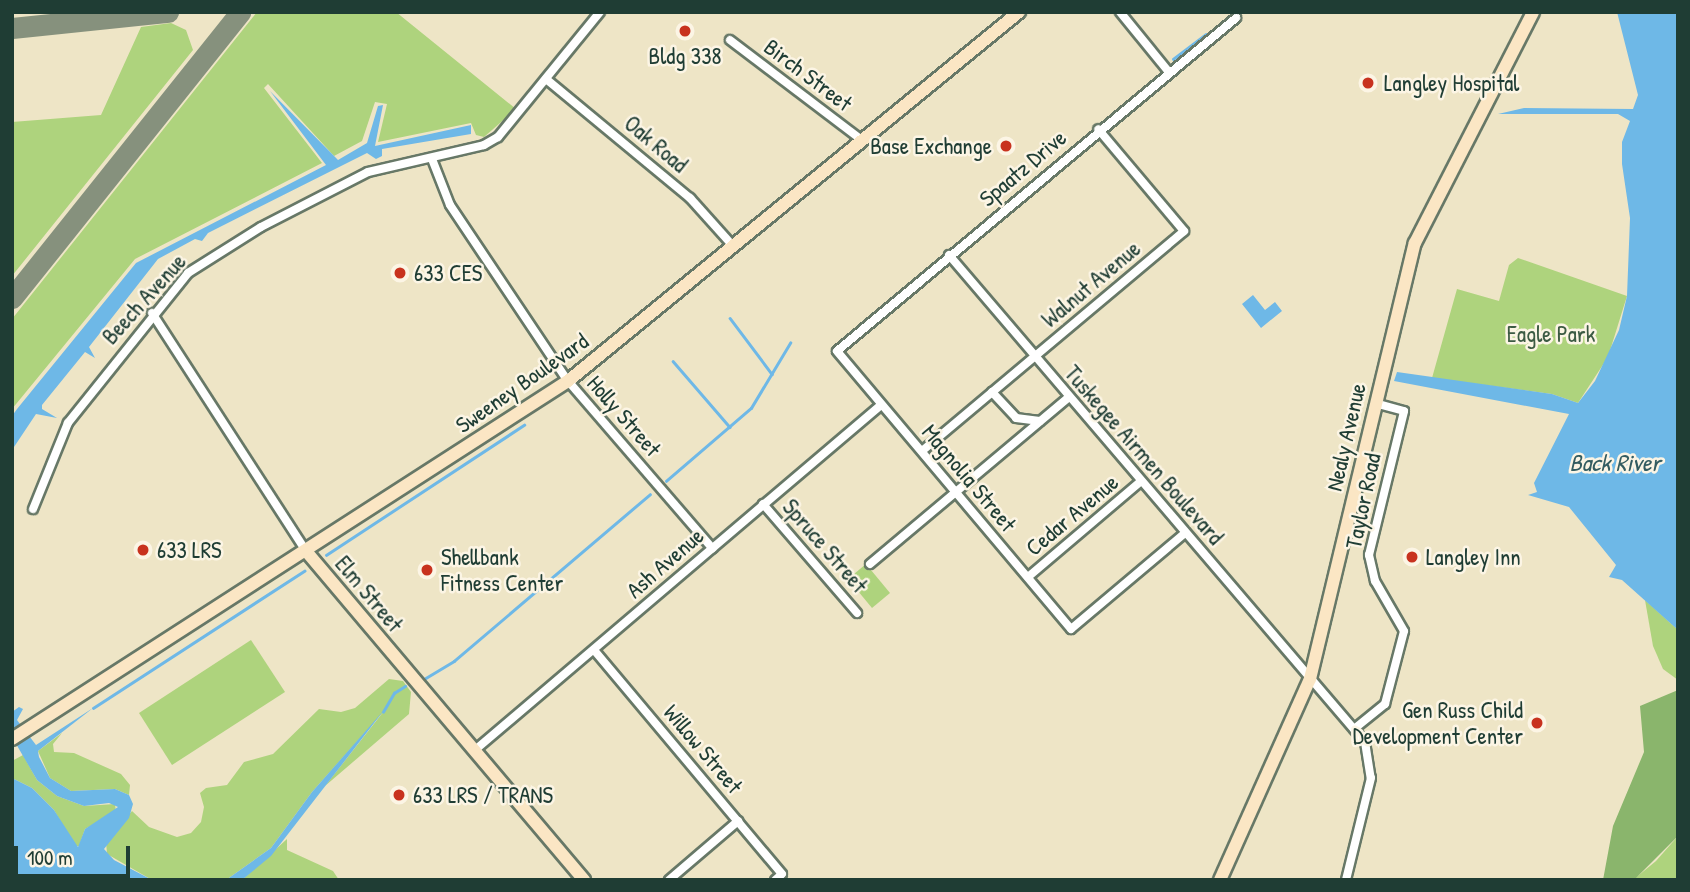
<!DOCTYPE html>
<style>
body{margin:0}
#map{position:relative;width:1690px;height:892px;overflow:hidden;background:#eee5c6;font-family:"Patrick Hand",sans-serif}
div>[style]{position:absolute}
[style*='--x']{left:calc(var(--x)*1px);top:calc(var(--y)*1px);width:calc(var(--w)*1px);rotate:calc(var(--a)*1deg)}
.green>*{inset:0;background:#aed37d}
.forest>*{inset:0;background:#8ab56c}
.water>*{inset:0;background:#6eb8e7}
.stream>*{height:2.5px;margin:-1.25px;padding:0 1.25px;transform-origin:1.25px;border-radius:1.25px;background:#6eb8e7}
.taxiway>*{height:21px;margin:-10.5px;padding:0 10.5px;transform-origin:10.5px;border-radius:10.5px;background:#86917d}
.roads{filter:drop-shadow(2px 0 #677867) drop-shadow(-2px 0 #677867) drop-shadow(0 2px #677867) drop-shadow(0 -2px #677867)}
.street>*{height:8px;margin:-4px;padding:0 4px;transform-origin:4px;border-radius:4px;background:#fff}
.secondary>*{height:12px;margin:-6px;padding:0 6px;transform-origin:6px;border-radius:6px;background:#fbe6c4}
.dots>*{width:19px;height:19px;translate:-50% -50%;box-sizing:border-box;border:4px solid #fcf5e5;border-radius:50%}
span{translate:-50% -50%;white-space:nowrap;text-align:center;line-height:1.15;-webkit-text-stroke:5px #fcf5e5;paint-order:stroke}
.poi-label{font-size:23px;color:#1f3d34}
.left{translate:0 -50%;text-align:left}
.right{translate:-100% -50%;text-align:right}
.street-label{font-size:23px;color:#1f3d34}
.park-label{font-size:23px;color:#3c5b43}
.water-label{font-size:24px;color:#335c61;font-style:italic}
.frame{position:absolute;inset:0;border:14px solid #1f3d34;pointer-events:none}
.scale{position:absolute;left:14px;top:846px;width:116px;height:32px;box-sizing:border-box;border:4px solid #1f3d34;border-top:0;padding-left:9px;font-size:21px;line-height:24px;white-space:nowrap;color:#1f3d34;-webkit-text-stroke:5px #fcf5e5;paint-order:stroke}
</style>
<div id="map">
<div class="green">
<div style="clip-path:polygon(257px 12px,396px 12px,516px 109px,484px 137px,476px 135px,471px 123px,378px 142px,387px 104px,375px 102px,362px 141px,334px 156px,268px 84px,264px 88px,322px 163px,135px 259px,12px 409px,12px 319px)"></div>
<div style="clip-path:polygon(171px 23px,186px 30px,193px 50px,12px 276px,12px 122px,101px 115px,141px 27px)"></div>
<div style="clip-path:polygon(1518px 258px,1627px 296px,1608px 357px,1578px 403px,1552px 394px,1432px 378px,1457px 289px,1499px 301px,1509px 265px)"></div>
<div style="clip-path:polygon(866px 564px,890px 593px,872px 608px,848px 579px)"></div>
<div style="clip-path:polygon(1645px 600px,1678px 630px,1678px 680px,1663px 669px,1653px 646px)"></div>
<div style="clip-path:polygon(251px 640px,285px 692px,172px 765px,139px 713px)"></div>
<div style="clip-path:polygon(389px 679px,403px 681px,411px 692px,409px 714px,325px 786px,384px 711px,312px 792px,271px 848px,226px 880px,152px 880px,107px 854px,106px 842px,132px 811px,149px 827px,177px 837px,191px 833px,201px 822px,204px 807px,200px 793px,206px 788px,227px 785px,244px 762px,273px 754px,319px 709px,341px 712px,355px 708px)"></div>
<div style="clip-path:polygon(62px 733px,53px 744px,54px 752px,74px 753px,121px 774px,130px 785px,129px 795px,115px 789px,71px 791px,50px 778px,38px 751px)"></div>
<div style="clip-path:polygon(23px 755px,37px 780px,57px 796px,84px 806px,115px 804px,116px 812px,85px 829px,79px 846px,75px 846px,54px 810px,32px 788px,12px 778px,12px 761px)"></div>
<div style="clip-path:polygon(1678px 836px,1678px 880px,1633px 880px,1656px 861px)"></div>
<div style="clip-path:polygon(287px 839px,287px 850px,333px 871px,339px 880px,242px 880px)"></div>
</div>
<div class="forest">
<div style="clip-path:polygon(1678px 690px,1678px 836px,1635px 879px,1603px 880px,1613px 826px,1644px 752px,1640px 706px)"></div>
</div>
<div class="water">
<div style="clip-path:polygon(1617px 12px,1678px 12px,1678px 630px,1622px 580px,1609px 577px,1616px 565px,1569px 507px,1528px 495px,1537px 492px,1534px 483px,1569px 414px,1394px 381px,1397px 372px,1552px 394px,1578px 403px,1595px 381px,1619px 330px,1627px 296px,1630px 218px,1622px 164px,1622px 142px,1630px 121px,1618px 114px,1498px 114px,1524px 108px,1633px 109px,1638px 95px)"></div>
<div style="clip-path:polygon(270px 91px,338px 160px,367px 143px,378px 106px,383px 105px,375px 146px,471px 125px,471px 134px,382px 149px,382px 156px,376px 159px,367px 153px,208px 233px,202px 241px,195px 239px,158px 259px,89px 347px,95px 358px,85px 352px,42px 405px,42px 409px,57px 418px,36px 414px,12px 450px,12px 416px,17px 409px,136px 263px,326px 165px)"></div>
<div style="clip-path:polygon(1253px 295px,1265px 310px,1275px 302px,1282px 311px,1261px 328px,1242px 304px)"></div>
<div style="clip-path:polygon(19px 707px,23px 709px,17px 720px,36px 745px,93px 708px,38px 751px,39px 757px,50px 778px,71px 791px,115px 789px,129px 795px,133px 804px,129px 818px,104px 849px,114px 860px,152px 880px,12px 880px,12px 778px,32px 788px,54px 810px,78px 847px,85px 829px,118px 807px,109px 803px,84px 806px,57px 796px,37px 780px,12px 737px,12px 712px)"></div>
<div style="clip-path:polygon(385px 709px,271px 856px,242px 880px,226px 880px,271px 848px,312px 792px)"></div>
</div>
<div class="stream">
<div style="--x:1173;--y:59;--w:41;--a:-37.1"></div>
<div style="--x:730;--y:318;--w:70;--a:53.1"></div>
<div style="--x:673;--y:361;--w:87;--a:49.2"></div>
<div style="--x:666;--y:481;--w:112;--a:-40.7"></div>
<div style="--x:751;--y:408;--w:76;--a:-59"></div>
<div style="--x:326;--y:555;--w:237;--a:-33.3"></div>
<div style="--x:424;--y:679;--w:35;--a:-31"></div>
<div style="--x:454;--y:661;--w:257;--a:-40.4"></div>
<div style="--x:93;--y:708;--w:252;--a:-33"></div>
<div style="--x:383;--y:712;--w:22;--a:-60"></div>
<div style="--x:394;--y:693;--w:13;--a:-32"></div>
</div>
<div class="taxiway">
<div style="--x:12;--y:28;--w:157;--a:-5.9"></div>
<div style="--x:12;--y:298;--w:366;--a:-51.4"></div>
</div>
<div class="roads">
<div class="street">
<div style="--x:1120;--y:12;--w:76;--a:50.9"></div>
<div style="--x:730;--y:40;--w:167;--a:37.2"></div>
<div style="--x:546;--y:79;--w:187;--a:39.6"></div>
<div style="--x:690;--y:198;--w:66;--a:48.1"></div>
<div style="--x:432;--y:159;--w:49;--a:68.6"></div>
<div style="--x:450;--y:205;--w:212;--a:56.2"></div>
<div style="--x:568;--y:381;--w:221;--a:49.2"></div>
<div style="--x:949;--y:255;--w:640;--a:49.5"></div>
<div style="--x:1365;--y:742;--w:36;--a:81"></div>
<div style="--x:1371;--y:778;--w:105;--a:103.8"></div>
<div style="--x:152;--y:313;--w:283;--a:57.1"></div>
<div style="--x:992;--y:392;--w:35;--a:47"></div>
<div style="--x:1016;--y:418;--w:24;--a:7"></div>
<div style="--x:922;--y:451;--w:342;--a:-40"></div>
<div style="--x:1184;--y:231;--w:133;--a:-130.1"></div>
<div style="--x:763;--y:504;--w:144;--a:49.2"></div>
<div style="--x:33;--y:509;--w:93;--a:-67.9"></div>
<div style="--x:68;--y:423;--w:192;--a:-51.3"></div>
<div style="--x:188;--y:273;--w:86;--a:-32.2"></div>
<div style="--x:261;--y:227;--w:120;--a:-27.2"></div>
<div style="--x:368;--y:172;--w:119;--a:-13.1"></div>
<div style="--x:484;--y:145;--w:16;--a:-30"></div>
<div style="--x:498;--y:137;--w:161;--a:-50.8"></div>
<div style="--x:1185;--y:533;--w:149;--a:139.9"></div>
<div style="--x:1071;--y:629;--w:363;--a:-130.1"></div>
<div style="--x:837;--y:351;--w:520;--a:-39.85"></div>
<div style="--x:870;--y:564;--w:260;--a:-40"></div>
<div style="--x:1028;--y:577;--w:148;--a:-40.3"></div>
<div style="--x:594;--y:650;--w:292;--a:50"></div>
<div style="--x:782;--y:874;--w:9;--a:139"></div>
<div style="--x:1354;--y:729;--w:40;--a:-39"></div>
<div style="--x:1385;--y:704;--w:75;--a:-75.4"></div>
<div style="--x:1404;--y:631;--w:58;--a:-120.1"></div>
<div style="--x:1375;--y:581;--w:27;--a:-103"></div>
<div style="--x:1369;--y:555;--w:148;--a:-76.3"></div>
<div style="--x:1404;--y:411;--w:30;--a:-165"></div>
<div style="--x:475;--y:750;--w:533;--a:-40.36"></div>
<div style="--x:669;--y:880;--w:91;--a:-40.5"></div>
</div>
<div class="secondary">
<div style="--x:306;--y:551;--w:431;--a:49.8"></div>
<div style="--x:12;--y:739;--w:661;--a:-32.78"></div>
<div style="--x:568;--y:381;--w:583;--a:-39.29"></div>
<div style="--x:1220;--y:880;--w:220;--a:-65.9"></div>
<div style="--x:1310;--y:679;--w:448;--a:-76.5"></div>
<div style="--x:1415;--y:243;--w:259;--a:-62.9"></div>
</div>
</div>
<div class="dots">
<div style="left:685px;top:31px;background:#c8321e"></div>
<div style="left:1368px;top:83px;background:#c8321e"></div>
<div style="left:1006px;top:146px;background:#c8321e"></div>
<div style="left:400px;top:273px;background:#c8321e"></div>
<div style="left:143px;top:550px;background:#c8321e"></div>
<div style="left:1412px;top:557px;background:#c8321e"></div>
<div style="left:427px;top:570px;background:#c8321e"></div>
<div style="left:1537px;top:723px;background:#c8321e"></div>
<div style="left:399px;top:795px;background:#c8321e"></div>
</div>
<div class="poi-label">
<span style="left:685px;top:56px">Bldg 338</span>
<span class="left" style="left:1384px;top:83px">Langley Hospital</span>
<span class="right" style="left:992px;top:146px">Base Exchange</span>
<span class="left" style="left:414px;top:273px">633 CES</span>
<span class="left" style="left:157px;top:550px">633 LRS</span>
<span class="left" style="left:441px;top:570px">Shellbank<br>Fitness Center</span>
<span class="left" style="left:1426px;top:557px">Langley Inn</span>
<span class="right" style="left:1523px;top:723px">Gen Russ Child<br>Development Center</span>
<span class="left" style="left:413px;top:795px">633 LRS / TRANS</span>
</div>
<div class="street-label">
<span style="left:808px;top:75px;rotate:37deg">Birch Street</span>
<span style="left:656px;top:144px;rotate:40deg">Oak Road</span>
<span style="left:1023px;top:168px;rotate:-40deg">Spaatz Drive</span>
<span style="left:1091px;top:284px;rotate:-40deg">Walnut Avenue</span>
<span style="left:144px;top:299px;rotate:-48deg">Beech Avenue</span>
<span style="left:522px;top:383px;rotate:-35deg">Sweeney Boulevard</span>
<span style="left:624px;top:416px;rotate:49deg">Holly Street</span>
<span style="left:1346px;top:437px;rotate:-77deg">Nealy Avenue</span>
<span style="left:1144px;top:455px;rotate:49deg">Tuskegee Airmen Boulevard</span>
<span style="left:969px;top:478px;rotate:50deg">Magnolia Street</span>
<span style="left:1363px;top:501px;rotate:-78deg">Taylor Road</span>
<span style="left:1072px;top:515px;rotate:-40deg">Cedar Avenue</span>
<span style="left:825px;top:546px;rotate:49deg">Spruce Street</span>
<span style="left:665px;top:563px;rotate:-41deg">Ash Avenue</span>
<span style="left:369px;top:594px;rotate:50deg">Elm Street</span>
<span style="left:703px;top:749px;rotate:50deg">Willow Street</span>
</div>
<div class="park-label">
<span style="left:1551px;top:334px">Eagle Park</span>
</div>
<div class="water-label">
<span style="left:1615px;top:463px">Back River</span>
</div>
<div class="frame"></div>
<div class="scale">100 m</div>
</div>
